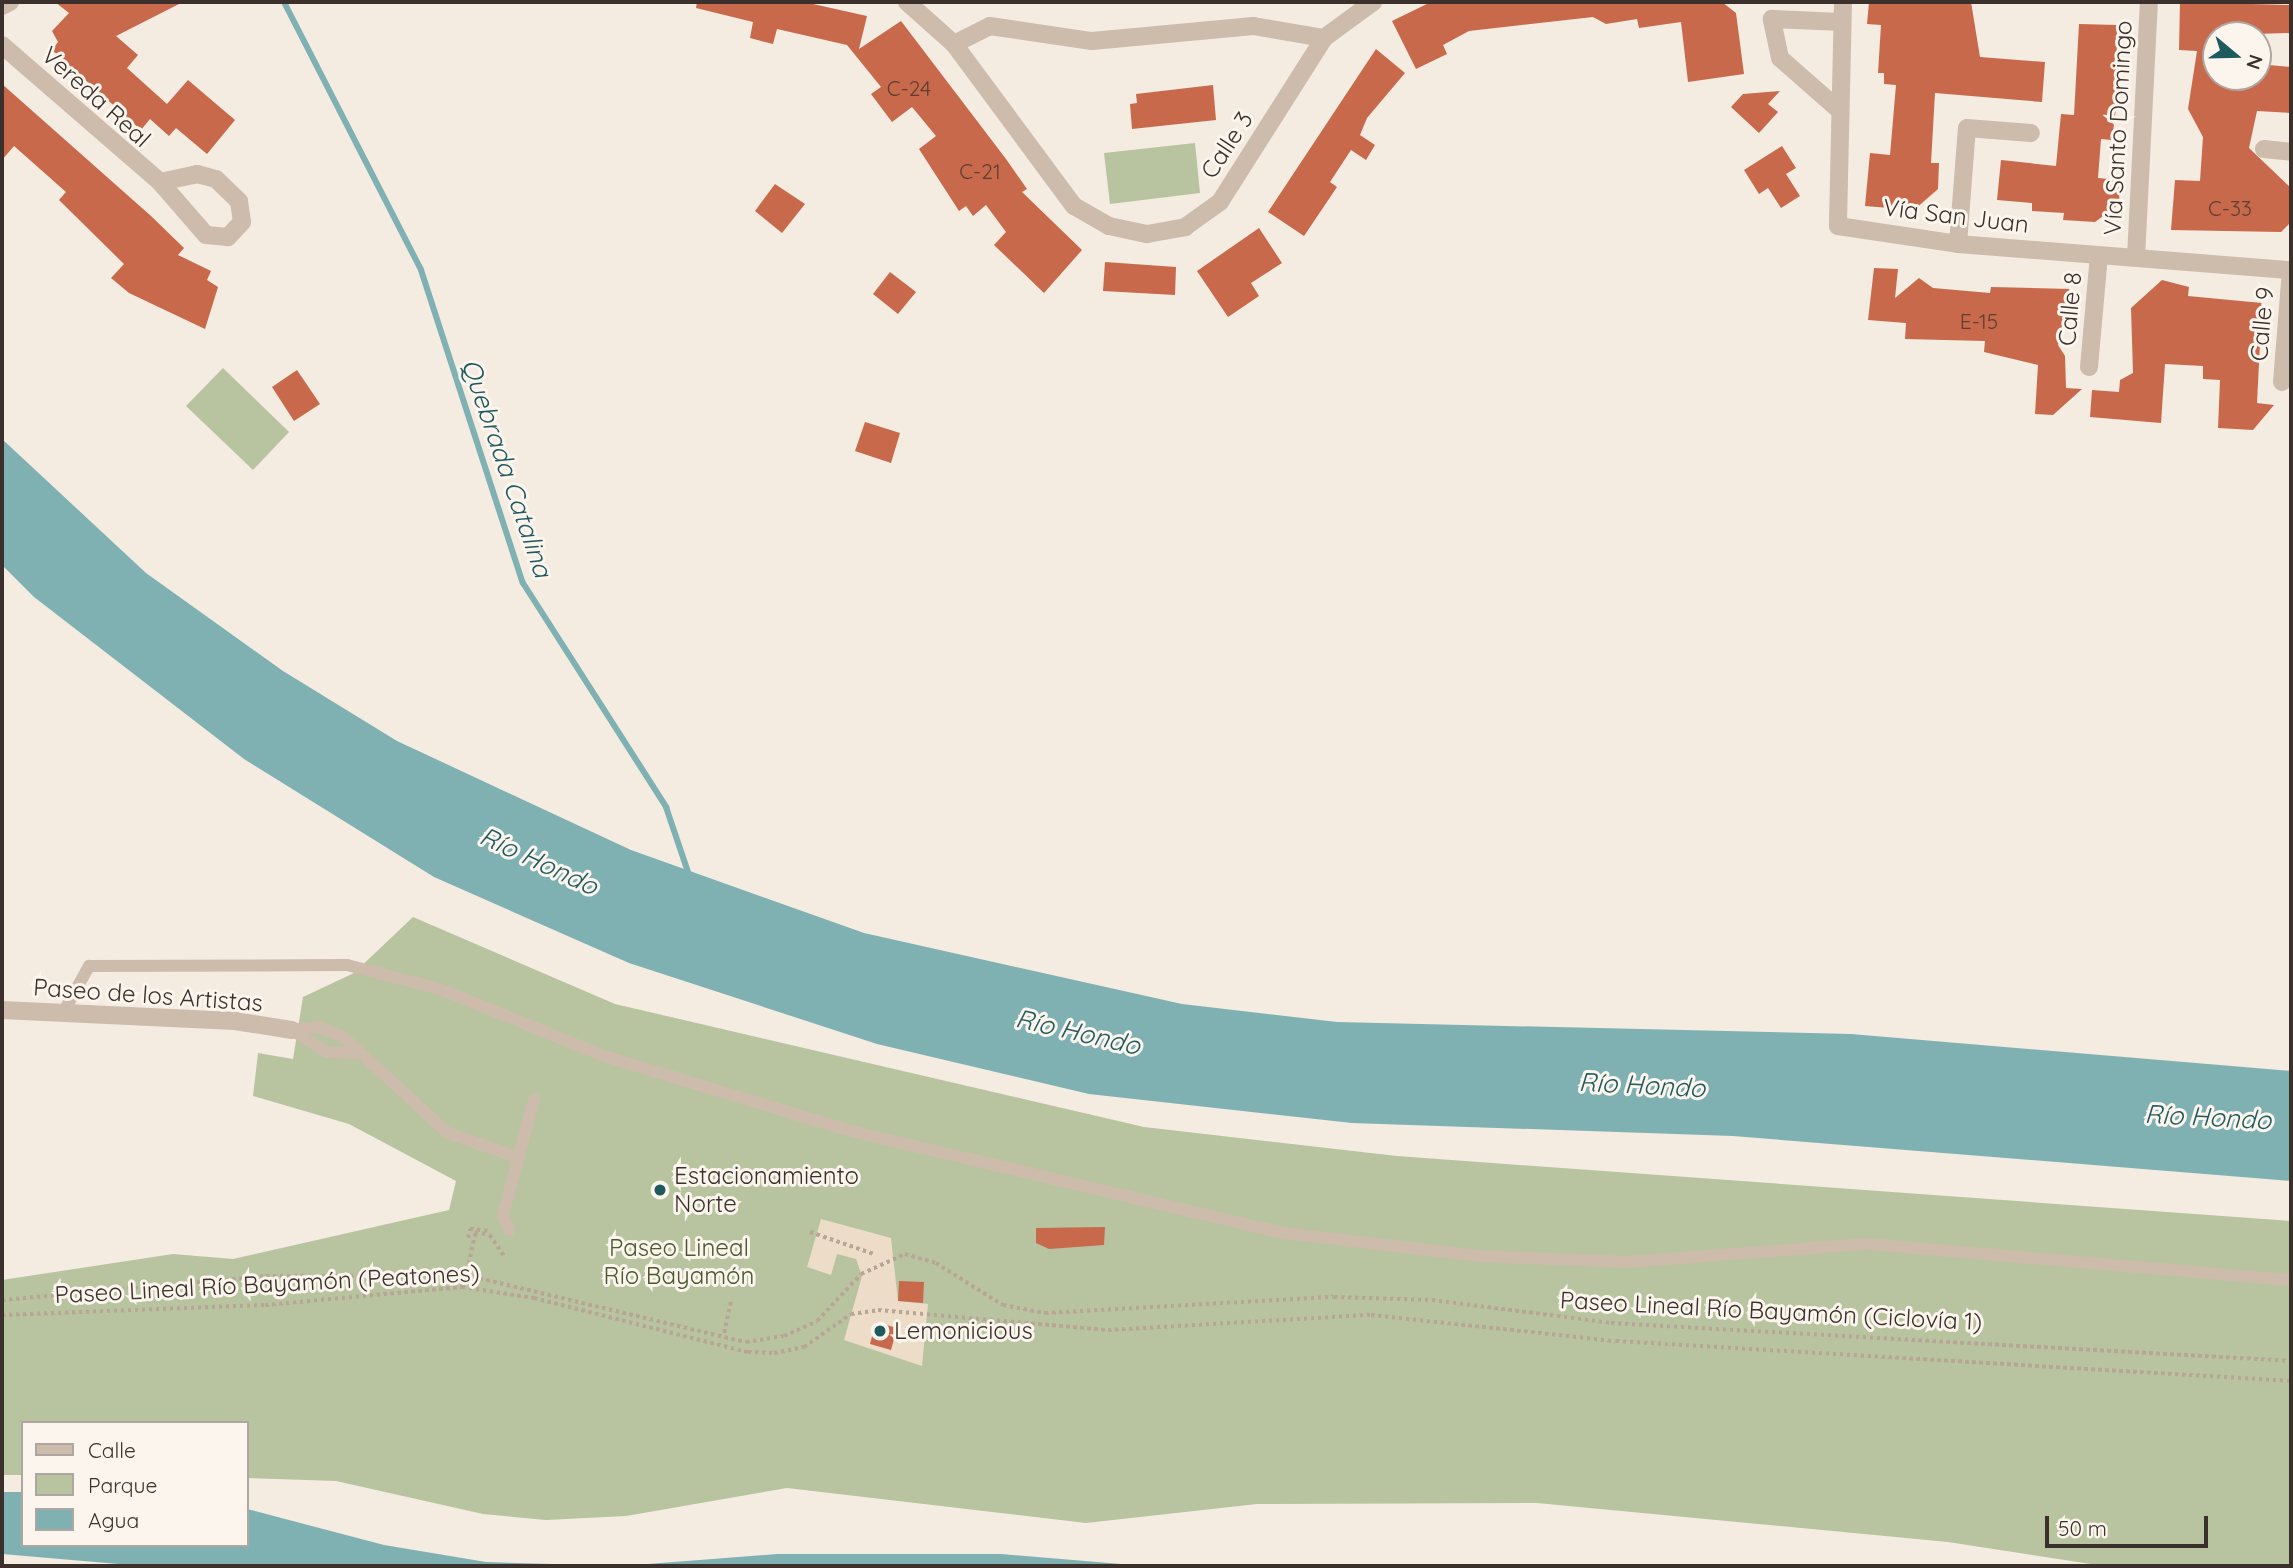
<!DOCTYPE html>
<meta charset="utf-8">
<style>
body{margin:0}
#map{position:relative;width:2293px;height:1568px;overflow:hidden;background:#f4ebe1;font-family:Quicksand,sans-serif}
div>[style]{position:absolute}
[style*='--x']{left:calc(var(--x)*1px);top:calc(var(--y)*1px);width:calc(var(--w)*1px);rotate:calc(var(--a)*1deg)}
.green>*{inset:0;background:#b8c4a0}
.plaza>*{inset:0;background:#ecdcc8}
.water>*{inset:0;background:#7fb0b2}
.stream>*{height:6px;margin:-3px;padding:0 3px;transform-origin:3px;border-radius:3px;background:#7fb0b2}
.building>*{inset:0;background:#c8694b}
.path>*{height:3.5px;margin-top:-1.75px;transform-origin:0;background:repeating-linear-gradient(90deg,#b9a596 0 3.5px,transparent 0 7px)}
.service>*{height:12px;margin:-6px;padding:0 6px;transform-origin:6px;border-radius:6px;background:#cdbbac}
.minor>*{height:18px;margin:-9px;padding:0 9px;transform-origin:9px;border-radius:9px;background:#cdbbac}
.dots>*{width:19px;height:19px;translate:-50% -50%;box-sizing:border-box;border:4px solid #fbf5ee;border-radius:50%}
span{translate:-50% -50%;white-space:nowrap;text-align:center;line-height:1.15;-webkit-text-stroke:6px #fbf5ee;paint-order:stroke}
.number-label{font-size:21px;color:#5e3e33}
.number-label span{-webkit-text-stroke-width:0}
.street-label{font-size:24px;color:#3b302b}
.poi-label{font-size:24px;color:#3b302b}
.left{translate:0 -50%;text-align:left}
.park-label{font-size:24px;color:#4a5a2e}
.water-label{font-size:26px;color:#1f5a5e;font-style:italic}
.frame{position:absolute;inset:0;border:4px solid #3b302b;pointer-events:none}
.legend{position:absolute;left:21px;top:1421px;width:228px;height:126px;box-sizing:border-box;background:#fbf5ee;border:2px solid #aea6a0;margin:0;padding:9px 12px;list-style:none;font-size:21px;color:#3b302b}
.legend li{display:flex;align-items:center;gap:14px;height:35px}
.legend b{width:35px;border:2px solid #aea6a0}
.north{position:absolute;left:2202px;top:21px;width:70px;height:70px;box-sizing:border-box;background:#fbf5ee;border:2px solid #aea6a0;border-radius:50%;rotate:109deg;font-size:19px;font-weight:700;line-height:28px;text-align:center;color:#3b302b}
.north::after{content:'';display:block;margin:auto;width:24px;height:32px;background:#1f5a5e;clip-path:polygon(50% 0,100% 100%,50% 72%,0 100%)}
.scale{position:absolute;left:2045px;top:1516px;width:163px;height:32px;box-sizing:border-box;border:4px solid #3b302b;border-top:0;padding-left:9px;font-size:21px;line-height:24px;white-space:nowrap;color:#3b302b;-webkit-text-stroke:5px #fbf5ee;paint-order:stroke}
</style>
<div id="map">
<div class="green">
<div style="clip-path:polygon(1195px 143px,1200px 193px,1110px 204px,1104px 153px)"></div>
<div style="clip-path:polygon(223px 368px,289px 432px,253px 470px,186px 406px)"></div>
<div style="clip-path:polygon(413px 917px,615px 1004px,1144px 1127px,1397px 1156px,2291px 1221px,2291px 1566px,2104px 1566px,1948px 1542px,1537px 1503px,1257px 1504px,1086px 1523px,787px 1488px,626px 1516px,546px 1520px,483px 1514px,336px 1481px,247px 1478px,247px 1423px,23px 1423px,23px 1475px,2px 1475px,2px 1280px,173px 1254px,233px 1259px,449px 1210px,456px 1181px,349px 1124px,253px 1096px,258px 1053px,293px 1059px,303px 997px,354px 973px)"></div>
</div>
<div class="plaza">
<div style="clip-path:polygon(821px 1219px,891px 1238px,898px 1301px,928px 1304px,922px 1366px,844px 1340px,862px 1276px,856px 1259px,837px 1254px,831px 1275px,807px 1267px)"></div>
</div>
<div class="water">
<div style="clip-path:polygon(2px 439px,146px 573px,283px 671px,397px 741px,631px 850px,864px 933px,1182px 1004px,1337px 1022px,1851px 1034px,2291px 1071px,2291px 1181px,1733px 1136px,1352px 1123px,1089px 1094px,877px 1044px,629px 963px,434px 877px,244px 759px,34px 597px,2px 565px)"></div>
<div style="clip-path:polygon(2px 1492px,23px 1492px,23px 1545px,247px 1545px,247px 1509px,384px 1545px,486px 1562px,622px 1566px,142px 1566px,2px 1554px)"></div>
<div style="clip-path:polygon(777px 1554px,1001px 1554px,1145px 1566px,622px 1566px)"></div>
</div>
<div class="stream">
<div style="--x:284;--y:2;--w:301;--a:62.9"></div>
<div style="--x:421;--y:270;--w:329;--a:72"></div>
<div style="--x:523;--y:583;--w:266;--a:57.4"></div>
<div style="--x:666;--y:807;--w:72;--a:71.3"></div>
</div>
<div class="building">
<div style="clip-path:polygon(55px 2px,183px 2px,116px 36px,138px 55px,127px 68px,167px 104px,188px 80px,235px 120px,207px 154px,176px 128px,169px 136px,150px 119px,141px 130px,52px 50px,58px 42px,52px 31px,69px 13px)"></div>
<div style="clip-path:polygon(697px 2px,804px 2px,867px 16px,859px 49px,901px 21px,1006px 159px,1027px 189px,1022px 192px,1082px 250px,1044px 293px,994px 245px,1006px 232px,986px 205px,973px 216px,966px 206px,959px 211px,919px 149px,936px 136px,912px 107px,892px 122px,871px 94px,881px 87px,847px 45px,777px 29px,773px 44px,750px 38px,753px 22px,696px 8px)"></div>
<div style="clip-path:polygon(1431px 2px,1722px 2px,1736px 13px,1744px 74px,1688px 82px,1681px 22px,1639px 28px,1637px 19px,1606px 24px,1593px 17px,1469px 31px,1443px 45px,1447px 54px,1416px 69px,1392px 21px)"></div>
<div style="clip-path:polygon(1869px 2px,1971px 2px,1980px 57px,2045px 62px,2042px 102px,1935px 93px,1931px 163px,1939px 163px,1938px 189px,1914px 210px,1865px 206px,1870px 153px,1890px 155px,1896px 85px,1884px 84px,1884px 73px,1878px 73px,1881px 25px,1867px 24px)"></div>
<div style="clip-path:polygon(2180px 2px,2291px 5px,2291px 33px,2216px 35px,2216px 77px,2258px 77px,2258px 64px,2291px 67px,2291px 113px,2257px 111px,2249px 148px,2291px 188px,2291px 222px,2281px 232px,2171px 230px,2175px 180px,2200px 181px,2203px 137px,2188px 109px,2197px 51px,2179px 50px)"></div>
<div style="clip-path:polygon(2079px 24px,2117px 25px,2116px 108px,2112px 140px,2101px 139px,2098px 178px,2120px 180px,2119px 204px,2095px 222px,2063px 220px,2064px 213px,2032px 211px,2032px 203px,1997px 200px,2001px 160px,2056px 166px,2061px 114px,2074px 115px)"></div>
<div style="clip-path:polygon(1376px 49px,1405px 73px,1367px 118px,1360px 135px,1375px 145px,1366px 160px,1351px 150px,1330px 182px,1337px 187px,1304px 236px,1268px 212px)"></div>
<div style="clip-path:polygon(2px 84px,151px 216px,184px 248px,178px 255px,211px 271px,207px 280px,218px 287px,205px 329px,129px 293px,111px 278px,124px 264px,59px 200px,66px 192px,14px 146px,2px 160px)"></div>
<div style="clip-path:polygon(1213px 85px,1216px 120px,1132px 129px,1130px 104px,1137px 103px,1136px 94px)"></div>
<div style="clip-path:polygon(1780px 91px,1768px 104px,1778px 112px,1759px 133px,1731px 107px,1743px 94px)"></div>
<div style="clip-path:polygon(1782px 146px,1796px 168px,1786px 174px,1800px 196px,1781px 208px,1768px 188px,1759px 194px,1744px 170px)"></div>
<div style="clip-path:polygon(775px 184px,805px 204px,782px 233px,755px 211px)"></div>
<div style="clip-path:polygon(1259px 228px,1282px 263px,1251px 283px,1259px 296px,1228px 317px,1197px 271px)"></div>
<div style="clip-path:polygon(1105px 262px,1176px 267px,1175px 295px,1103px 291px)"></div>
<div style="clip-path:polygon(1874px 268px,1898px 269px,1895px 298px,1919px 278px,1933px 288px,1990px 293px,1991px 287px,2070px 289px,2058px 345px,2065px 356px,2066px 388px,2082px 389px,2053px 415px,2035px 414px,2038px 365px,1984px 352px,1985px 341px,1905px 339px,1906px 323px,1868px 320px)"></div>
<div style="clip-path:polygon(890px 272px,916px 292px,898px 314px,873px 294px)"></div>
<div style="clip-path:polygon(2162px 280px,2189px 287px,2188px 296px,2262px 303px,2257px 403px,2274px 405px,2253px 430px,2218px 428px,2220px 380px,2203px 379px,2203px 366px,2165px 364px,2161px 423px,2090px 417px,2092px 390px,2119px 392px,2120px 380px,2133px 373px,2131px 308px)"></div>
<div style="clip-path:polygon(297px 370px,320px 404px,294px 421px,272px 387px)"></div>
<div style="clip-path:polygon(865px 422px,900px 433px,891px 463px,855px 451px)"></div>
<div style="clip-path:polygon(1105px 1227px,1104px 1245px,1049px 1249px,1036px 1243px,1036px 1228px)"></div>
<div style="clip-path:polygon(899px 1281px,924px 1282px,923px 1303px,898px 1301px)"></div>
<div style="clip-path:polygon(876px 1322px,897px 1328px,891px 1350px,870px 1344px)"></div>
</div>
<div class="path">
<div style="--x:810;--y:1232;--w:68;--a:19"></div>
<div style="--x:468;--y:1238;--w:9;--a:-77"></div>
<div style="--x:470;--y:1229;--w:20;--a:6"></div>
<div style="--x:467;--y:1271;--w:40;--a:-78"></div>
<div style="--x:475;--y:1232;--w:15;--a:11"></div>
<div style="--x:490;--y:1235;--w:27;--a:56"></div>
<div style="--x:2;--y:1300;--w:265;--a:-5.2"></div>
<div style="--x:266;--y:1276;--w:200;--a:-0.3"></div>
<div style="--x:466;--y:1275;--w:288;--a:13.5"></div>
<div style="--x:746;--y:1342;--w:38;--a:-9"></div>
<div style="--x:784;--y:1336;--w:36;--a:-24"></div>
<div style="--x:817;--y:1321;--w:64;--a:-46.9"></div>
<div style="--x:861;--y:1274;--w:48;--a:-24.4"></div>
<div style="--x:905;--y:1254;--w:32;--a:16"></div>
<div style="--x:936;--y:1263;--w:79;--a:32.1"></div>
<div style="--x:1003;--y:1305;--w:43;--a:10.8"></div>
<div style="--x:1045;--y:1313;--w:289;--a:-3.2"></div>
<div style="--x:1334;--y:1297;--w:98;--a:1.8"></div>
<div style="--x:1432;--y:1300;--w:180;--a:7.3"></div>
<div style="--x:1611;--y:1323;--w:681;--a:3.2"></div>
<div style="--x:851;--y:1314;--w:27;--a:-8"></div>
<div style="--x:878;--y:1310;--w:231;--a:5"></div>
<div style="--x:1108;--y:1330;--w:263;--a:-3.3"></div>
<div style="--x:1371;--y:1315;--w:246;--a:6.1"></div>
<div style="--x:1616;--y:1341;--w:676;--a:3.39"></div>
<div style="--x:2;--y:1315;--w:263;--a:-2.2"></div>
<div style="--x:265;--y:1305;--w:198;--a:-5.2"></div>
<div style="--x:462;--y:1287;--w:73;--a:8.7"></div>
<div style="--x:534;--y:1298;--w:221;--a:14.2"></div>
<div style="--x:748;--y:1352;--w:26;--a:2"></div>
<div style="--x:774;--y:1353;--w:31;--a:-11"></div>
<div style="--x:804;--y:1347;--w:57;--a:-35.1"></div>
<div style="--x:724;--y:1333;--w:34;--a:-78"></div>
</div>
<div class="service">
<div style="--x:63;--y:1013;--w:54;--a:-61"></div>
<div style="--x:89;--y:966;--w:258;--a:-0.2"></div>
<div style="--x:347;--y:965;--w:96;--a:14.5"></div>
<div style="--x:440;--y:989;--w:177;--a:22.2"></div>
<div style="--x:604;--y:1056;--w:258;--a:16.9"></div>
<div style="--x:851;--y:1131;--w:445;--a:13.3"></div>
<div style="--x:1284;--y:1233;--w:197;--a:6.7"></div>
<div style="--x:1480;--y:1256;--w:146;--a:2.4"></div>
<div style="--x:1626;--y:1262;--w:243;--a:-4.3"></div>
<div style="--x:1868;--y:1244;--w:425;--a:4.9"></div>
<div style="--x:292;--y:1030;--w:26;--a:-7"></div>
<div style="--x:318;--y:1027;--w:26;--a:21"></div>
<div style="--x:342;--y:1036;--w:144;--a:42.5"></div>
<div style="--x:448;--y:1133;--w:73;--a:19.2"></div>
<div style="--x:292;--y:1030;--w:40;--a:32.9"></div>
<div style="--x:326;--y:1052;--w:29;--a:2"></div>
<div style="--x:509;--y:1230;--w:16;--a:-112"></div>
<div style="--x:503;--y:1215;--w:120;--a:-75"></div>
</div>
<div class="minor">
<div style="--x:907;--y:2;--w:63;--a:41.8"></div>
<div style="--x:954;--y:44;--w:202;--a:53.5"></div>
<div style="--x:1074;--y:206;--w:40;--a:29.7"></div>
<div style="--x:1109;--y:226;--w:39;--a:12"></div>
<div style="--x:1147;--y:234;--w:39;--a:-10"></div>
<div style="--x:1185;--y:227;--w:43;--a:-35.5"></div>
<div style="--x:1220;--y:202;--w:194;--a:-57.6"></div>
<div style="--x:1324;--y:38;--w:61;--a:-36.3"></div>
<div style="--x:1843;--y:2;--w:224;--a:91.3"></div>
<div style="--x:1838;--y:226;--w:121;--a:8.5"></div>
<div style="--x:1958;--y:244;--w:334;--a:4.5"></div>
<div style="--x:2;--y:6;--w:9;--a:-27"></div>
<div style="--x:954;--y:44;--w:40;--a:-26.6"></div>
<div style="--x:990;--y:26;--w:103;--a:8.4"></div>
<div style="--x:1092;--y:41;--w:162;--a:-5.3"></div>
<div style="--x:1253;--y:26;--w:72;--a:9.6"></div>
<div style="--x:2;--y:45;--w:209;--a:40.9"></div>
<div style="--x:1838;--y:109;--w:77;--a:-138.7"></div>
<div style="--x:1780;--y:58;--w:40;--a:-102"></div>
<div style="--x:1772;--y:19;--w:70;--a:2.5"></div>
<div style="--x:2264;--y:149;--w:27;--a:6"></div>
<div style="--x:197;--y:174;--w:20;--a:15"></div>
<div style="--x:216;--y:179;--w:32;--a:44"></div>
<div style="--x:239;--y:201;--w:21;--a:82"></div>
<div style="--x:242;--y:222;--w:21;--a:133"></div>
<div style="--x:228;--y:237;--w:22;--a:-175"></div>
<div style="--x:206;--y:235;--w:70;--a:-131"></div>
<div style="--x:160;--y:182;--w:38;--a:-12"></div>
<div style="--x:1958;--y:244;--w:116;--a:-85.6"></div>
<div style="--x:1967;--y:128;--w:64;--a:4.5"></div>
<div style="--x:2136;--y:257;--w:255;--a:-87.1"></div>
<div style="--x:2089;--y:367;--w:112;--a:-84.9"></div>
<div style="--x:2282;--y:382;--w:112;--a:-85.4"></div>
<div style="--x:2;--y:1010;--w:233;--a:2.7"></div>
<div style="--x:235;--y:1021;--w:58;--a:9"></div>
</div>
<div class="dots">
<div style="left:660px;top:1190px;background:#1f5a5e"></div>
<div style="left:880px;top:1331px;background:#1f5a5e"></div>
</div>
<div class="number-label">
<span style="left:909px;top:88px">C-24</span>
<span style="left:980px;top:171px">C-21</span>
<span style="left:2230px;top:208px">C-33</span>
<span style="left:1979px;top:321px">E-15</span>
</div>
<div class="street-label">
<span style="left:96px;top:97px;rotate:42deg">Vereda Real</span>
<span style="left:2118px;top:128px;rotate:-87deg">Vía Santo Domingo</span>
<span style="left:1227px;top:145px;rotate:-57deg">Calle 3</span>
<span style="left:1956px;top:216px;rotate:7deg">Vía San Juan</span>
<span style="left:2070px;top:309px;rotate:-85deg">Calle 8</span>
<span style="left:2262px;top:324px;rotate:-85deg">Calle 9</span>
<span style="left:148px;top:995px;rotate:4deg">Paseo de los Artistas</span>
<span style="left:267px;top:1284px;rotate:-3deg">Paseo Lineal Río Bayamón (Peatones)</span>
<span style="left:1771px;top:1311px;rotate:3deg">Paseo Lineal Río Bayamón (Ciclovía 1)</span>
</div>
<div class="poi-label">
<span class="left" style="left:674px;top:1190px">Estacionamiento<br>Norte</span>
<span class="left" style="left:894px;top:1331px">Lemonicious</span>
</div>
<div class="park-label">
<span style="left:679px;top:1262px">Paseo Lineal<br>Río Bayamón</span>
</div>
<div class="water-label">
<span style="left:507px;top:468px;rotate:71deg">Quebrada Catalina</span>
<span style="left:539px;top:861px;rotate:25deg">Río Hondo</span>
<span style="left:1078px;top:1032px;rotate:13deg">Río Hondo</span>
<span style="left:1642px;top:1085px;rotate:3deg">Río Hondo</span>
<span style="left:2208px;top:1117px;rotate:3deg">Río Hondo</span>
</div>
<div class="frame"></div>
<ul class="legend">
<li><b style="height:9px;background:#cdbbac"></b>Calle</li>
<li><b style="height:19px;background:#b8c4a0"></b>Parque</li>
<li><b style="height:19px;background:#7fb0b2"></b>Agua</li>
</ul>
<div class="north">N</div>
<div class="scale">50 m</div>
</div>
